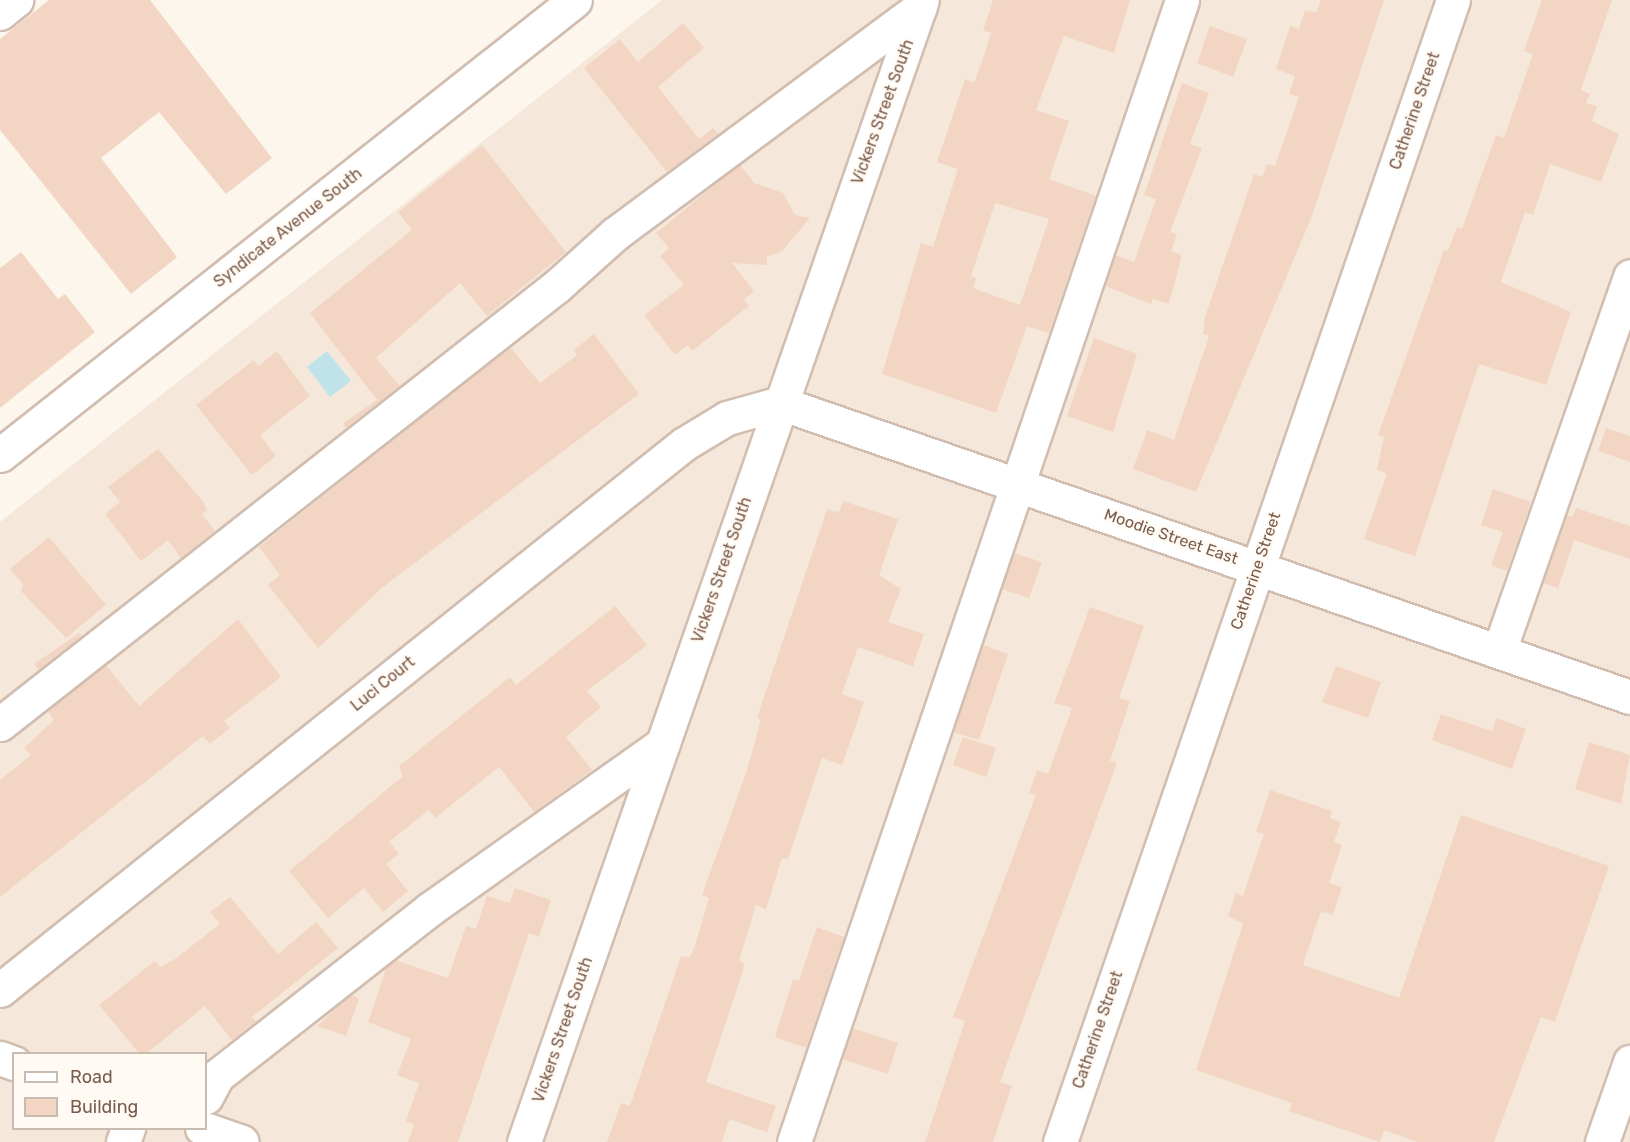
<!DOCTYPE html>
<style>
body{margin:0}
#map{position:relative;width:1630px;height:1142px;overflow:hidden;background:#fdf6ec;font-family:Rubik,sans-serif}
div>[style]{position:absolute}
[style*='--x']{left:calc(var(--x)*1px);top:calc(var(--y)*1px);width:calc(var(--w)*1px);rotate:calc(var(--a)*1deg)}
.residential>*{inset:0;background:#f5e8da}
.water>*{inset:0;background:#bfe3e8}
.building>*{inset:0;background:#f3d5c3}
.roads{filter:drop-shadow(2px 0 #d1beb0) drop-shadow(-2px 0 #d1beb0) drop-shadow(0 2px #d1beb0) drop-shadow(0 -2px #d1beb0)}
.minor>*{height:33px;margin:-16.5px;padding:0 16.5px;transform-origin:16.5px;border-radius:16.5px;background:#fff}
span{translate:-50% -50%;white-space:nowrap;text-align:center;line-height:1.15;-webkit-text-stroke:4.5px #fffaf3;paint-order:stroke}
.street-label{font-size:16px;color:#7a5c4d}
.legend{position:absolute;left:12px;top:1052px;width:195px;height:78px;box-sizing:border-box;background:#fffaf3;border:2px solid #cabbb1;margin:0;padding:8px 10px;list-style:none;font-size:18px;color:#7a5c4d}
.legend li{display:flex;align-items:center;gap:12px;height:30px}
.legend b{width:30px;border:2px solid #cabbb1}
</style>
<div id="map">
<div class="residential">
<div style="clip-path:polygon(evenodd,662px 0,1630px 0,1630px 1142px,0 1142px,0 522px,662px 0,14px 1054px,206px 1054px,206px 1128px,14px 1128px,14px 1054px)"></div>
</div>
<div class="water">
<div style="clip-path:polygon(327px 351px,351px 381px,330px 397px,307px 367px)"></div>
</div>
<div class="building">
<div style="clip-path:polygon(49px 0,150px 0,272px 158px,226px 194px,159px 112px,101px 158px,177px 257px,131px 294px,0 130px,0 39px)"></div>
<div style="clip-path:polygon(evenodd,993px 0,1130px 0,1114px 53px,1064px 36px,1036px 110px,1069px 121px,1049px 179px,1096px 196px,1049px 333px,1027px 326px,996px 413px,882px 374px,921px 243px,933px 247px,958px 169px,937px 162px,965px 79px,974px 83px,983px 58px,991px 33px,983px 30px,993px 0,995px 203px,1049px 219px,1020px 305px,973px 288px,976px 278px,971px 276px,995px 203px)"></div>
<div style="clip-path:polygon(1321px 0,1384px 0,1312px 216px,1196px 492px,1133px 469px,1147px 430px,1174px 440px,1209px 336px,1203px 334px,1205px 317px,1254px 174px,1262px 177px,1267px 164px,1275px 166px,1299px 97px,1289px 94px,1295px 76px,1276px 69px,1290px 26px,1299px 29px,1305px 10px,1316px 13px)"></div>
<div style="clip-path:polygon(1542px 0,1612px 0,1581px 90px,1590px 94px,1586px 103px,1597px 106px,1592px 121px,1619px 134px,1601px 182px,1550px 164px,1533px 215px,1525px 212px,1501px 282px,1571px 312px,1546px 385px,1479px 364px,1415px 556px,1364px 539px,1387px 474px,1377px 470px,1384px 437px,1378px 435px,1444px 250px,1448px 251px,1457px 227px,1462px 229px,1496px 135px,1504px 138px,1533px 54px,1524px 51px)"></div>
<div style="clip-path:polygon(683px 23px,704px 48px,658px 87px,699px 139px,713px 128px,718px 134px,667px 172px,584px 68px,620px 39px,638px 62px)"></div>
<div style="clip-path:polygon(1210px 26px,1247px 39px,1233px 77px,1197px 63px)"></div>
<div style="clip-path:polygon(1182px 83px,1209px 93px,1190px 144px,1202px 148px,1170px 232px,1177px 234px,1171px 251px,1182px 255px,1169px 304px,1153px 299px,1151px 304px,1105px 286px,1115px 255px,1134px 262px,1156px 199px,1144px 195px)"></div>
<div style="clip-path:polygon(482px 145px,566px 252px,487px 316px,460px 283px,376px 358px,400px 386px,346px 428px,343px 423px,377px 400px,310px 313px,412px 230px,398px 212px)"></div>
<div style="clip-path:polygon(740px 164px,754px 183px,783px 193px,795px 215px,810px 218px,782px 251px,767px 257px,767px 265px,732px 263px,754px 291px,744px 300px,749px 306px,692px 351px,688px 345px,675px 355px,644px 315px,684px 285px,660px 256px,669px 248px,656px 233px)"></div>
<div style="clip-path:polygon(21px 252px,58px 299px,65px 294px,95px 332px,0 408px,0 268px)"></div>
<div style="clip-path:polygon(594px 334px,639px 394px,383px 587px,318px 648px,268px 585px,280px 575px,259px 547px,510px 347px,540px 383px,577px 355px,574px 350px)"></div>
<div style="clip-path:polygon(1094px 338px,1137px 354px,1113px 432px,1067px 416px)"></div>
<div style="clip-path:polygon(277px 351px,310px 396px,260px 435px,276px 456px,252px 475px,196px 405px,254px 360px,258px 366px)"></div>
<div style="clip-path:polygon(1606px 428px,1630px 436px,1630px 462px,1598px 451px)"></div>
<div style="clip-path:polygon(158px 449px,202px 500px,207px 510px,202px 514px,215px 531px,181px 558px,168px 540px,141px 561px,105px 514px,120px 502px,108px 487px)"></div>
<div style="clip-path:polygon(1493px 489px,1531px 502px,1507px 571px,1491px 565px,1503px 532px,1481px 525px)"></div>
<div style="clip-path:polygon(843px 501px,898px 519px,879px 575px,901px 589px,888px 622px,924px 634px,913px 666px,858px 647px,842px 694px,864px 702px,842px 765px,822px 758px,788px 859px,782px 858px,766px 909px,756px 905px,739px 961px,744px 963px,742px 974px,706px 1082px,776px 1106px,767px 1132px,729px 1119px,722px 1142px,607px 1142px,621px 1103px,630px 1106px,681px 956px,689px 958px,695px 946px,709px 898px,702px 895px,748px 767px,761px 719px,757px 718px,827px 509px,839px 513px)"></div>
<div style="clip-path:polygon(1576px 508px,1630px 526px,1630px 559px,1574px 540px,1558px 588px,1543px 583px,1566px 515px,1572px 517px)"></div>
<div style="clip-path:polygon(49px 537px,106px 605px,66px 638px,21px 591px,23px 584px,10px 569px)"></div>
<div style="clip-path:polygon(1014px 553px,1042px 562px,1029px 598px,1002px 589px)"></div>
<div style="clip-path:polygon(615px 606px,647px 645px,587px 691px,601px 707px,566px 737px,592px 770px,534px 812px,499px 767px,435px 818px,429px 810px,389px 842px,399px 854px,386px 864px,408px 891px,383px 912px,364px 888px,328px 918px,289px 871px,403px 776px,399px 766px,510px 677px,516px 685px)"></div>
<div style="clip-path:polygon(1090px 607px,1144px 626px,1119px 698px,1130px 701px,1110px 761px,1117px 763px,1000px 1082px,1012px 1086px,993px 1142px,925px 1142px,965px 1021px,953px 1017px,1036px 795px,1029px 793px,1037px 770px,1048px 774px,1072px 708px,1054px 703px)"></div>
<div style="clip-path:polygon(238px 619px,281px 677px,224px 721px,230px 728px,210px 744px,203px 736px,0 897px,0 780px,31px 755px,24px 748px,54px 720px,47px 711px,106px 665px,139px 706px)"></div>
<div style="clip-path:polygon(79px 633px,82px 636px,38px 670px,34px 664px)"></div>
<div style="clip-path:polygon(983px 645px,1008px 654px,979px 740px,953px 732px)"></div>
<div style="clip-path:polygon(1336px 666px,1381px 682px,1368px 718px,1322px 702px)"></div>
<div style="clip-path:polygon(1441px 714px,1492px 731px,1496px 718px,1526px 729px,1512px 769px,1432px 740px)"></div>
<div style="clip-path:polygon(963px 737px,996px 748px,986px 777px,953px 765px)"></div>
<div style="clip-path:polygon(1589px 742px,1630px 755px,1621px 804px,1575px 789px)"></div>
<div style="clip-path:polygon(1270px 790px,1332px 811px,1330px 818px,1341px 822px,1334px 842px,1342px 845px,1329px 883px,1342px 887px,1333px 915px,1321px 911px,1303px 965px,1399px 998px,1461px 815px,1609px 866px,1555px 1022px,1541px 1017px,1494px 1142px,1417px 1142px,1384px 1130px,1380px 1142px,1289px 1111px,1292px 1103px,1196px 1070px,1243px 924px,1228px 916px,1236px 893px,1243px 896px,1264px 834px,1256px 832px)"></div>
<div style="clip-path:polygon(515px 888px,551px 900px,539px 937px,529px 933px,458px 1142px,408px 1142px,414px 1124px,406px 1121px,419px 1083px,397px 1075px,411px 1039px,368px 1022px,387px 966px,395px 960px,448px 978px,466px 926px,476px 929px,487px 896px,510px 903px)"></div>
<div style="clip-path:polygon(230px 897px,278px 954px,316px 922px,338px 948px,252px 1017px,256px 1021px,232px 1040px,205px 1006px,147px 1053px,139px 1053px,99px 1005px,155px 961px,160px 967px,175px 959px,220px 924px,210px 912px)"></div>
<div style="clip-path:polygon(817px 927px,844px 937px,806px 1048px,775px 1037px,793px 979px,799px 981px)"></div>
<div style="clip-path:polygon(351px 995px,359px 998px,346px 1036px,317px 1026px)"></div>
<div style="clip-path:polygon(852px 1028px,898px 1043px,888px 1074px,842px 1059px)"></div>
</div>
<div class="roads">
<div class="minor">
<div style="--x:0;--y:13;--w:21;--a:-39"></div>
<div style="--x:780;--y:403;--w:899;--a:19.08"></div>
<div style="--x:0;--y:455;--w:733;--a:-38.35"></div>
<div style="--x:1499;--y:651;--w:397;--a:-70.7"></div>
<div style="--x:0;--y:724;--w:709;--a:-38.18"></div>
<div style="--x:557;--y:286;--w:78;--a:-41.9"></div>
<div style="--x:615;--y:234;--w:379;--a:-36.6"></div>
<div style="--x:0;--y:990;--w:875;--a:-38.6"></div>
<div style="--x:684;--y:444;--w:50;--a:-31.2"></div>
<div style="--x:727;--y:418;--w:55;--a:-15.8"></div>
<div style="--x:0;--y:1058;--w:15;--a:20"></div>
<div style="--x:206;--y:1097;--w:24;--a:-62"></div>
<div style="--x:217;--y:1076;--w:271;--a:-38.1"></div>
<div style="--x:430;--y:909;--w:285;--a:-35.4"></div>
<div style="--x:202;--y:1128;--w:42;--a:19.3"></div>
<div style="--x:123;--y:1142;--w:15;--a:-70"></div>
<div style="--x:524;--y:1142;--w:1209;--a:-70.79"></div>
<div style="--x:794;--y:1142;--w:1206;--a:-71.23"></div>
<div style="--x:1060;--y:1142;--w:1208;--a:-71.01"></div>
<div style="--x:1602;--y:1142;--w:85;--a:-70.7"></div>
</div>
</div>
<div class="street-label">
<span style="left:1415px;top:111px;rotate:-71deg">Catherine Street</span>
<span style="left:883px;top:112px;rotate:-70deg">Vickers Street South</span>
<span style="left:288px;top:228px;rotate:-38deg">Syndicate Avenue South</span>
<span style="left:1171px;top:537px;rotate:19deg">Moodie Street East</span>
<span style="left:722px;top:570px;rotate:-71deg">Vickers Street South</span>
<span style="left:1256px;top:571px;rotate:-71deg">Catherine Street</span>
<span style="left:383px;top:684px;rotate:-39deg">Luci Court</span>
<span style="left:563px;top:1030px;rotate:-71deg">Vickers Street South</span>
<span style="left:1098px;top:1030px;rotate:-71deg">Catherine Street</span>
</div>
<ul class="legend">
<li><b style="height:8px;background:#fff"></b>Road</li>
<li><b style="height:16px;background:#f3d5c3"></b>Building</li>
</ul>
</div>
